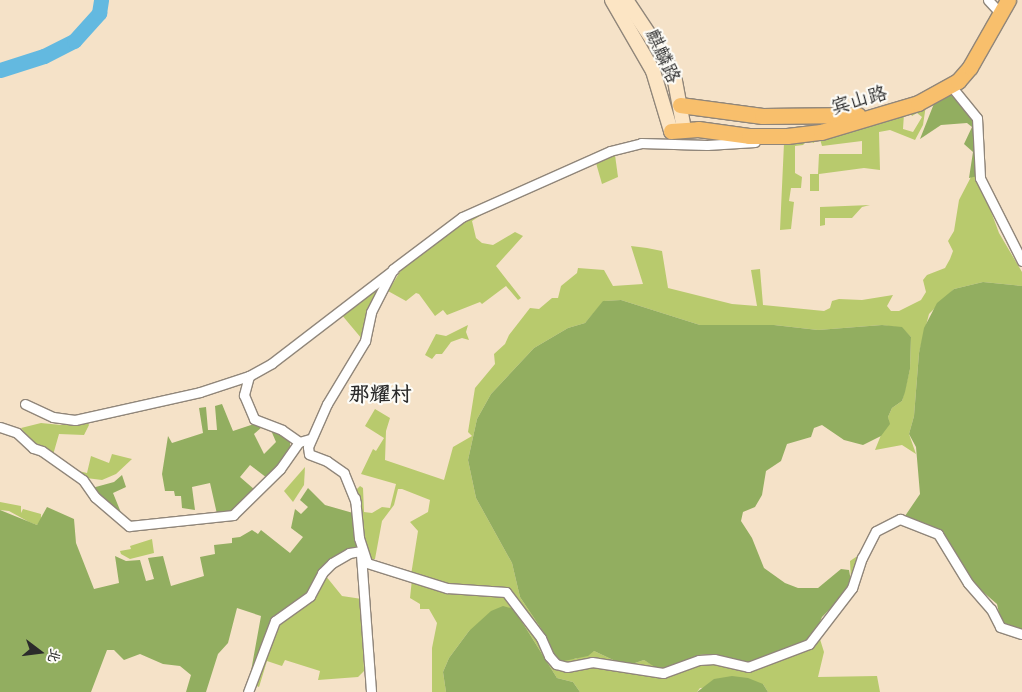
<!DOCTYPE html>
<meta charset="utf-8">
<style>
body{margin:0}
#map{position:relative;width:1022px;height:692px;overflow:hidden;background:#f5e2c8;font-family:"Patrick Hand","LXGW WenKai TC",sans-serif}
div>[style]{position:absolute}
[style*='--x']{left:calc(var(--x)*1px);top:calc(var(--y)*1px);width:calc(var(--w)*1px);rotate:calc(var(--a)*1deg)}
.green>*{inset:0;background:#b8ca6d}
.forest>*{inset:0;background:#92ae60}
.river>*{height:15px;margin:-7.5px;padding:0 7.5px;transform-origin:7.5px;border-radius:7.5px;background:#63b9e0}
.roads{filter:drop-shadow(1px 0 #90867a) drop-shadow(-1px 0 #90867a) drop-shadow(0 1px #90867a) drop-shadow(0 -1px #90867a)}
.minor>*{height:9px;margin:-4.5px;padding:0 4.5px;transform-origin:4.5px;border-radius:4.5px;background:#fff}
.secondary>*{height:14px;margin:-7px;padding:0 7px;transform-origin:7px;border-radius:7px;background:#fce5c4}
.primary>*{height:15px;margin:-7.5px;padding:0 7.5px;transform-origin:7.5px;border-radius:7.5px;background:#f8bf6c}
span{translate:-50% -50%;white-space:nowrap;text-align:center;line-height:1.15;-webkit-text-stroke:4.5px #fdfcf7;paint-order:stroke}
.street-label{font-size:19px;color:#2b2b2b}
.quarter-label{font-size:21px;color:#2b2b2b;font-weight:700}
.north{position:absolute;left:15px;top:627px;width:50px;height:50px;-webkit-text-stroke:4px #fdfcf7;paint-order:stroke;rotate:105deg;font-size:14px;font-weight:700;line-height:20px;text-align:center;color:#2b2b2b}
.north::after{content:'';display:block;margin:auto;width:18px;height:22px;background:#2b2b2b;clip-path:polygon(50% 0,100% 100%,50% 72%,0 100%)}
</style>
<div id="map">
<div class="green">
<div style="clip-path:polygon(926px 105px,923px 125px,915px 140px,890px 130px,879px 132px,880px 170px,864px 168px,819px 174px,819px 191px,810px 191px,810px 174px,818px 174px,819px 154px,862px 154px,862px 141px,822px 146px,819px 136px,904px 114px,903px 129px,913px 132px,922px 117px,917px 113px,912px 116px,909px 111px)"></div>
<div style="clip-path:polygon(815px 140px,814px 143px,807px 141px,803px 145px,795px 146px,795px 173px,802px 177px,801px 188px,791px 188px,789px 201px,794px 202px,791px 229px,780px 230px,784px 143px)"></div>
<div style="clip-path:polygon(615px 155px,618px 177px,602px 184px,596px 163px)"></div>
<div style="clip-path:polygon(972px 175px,978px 176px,999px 233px,1022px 272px,1022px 286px,983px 282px,954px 289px,929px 314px,919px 353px,914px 416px,909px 434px,916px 454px,902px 445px,875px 450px,883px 430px,889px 424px,888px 417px,892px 408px,902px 401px,910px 369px,911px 337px,902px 328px,882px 325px,818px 330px,774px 325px,700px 325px,621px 300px,604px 301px,585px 323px,568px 328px,534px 348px,491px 394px,477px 419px,468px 460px,476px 498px,512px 563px,520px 597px,546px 636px,555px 659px,575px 659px,594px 651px,626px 666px,644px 660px,657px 668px,699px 655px,750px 663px,764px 659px,815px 634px,816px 626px,843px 596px,851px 581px,850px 561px,862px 553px,851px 587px,832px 615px,809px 642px,748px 665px,715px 658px,699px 658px,664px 671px,618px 665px,592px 660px,567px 665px,557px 663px,543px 637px,507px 590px,495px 587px,463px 589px,411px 575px,418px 531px,410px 522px,428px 512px,430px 500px,402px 489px,398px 489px,394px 505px,382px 521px,375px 559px,370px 560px,364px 545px,356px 490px,360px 486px,363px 488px,364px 512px,372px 513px,382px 507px,390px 508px,396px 484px,361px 474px,373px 449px,376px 451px,384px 438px,365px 426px,375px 409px,390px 418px,386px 431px,385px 460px,444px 480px,453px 447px,472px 436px,468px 432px,475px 388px,495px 364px,494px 354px,505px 344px,509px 335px,530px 308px,539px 309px,552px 298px,558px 298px,561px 286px,577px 273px,578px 268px,604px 270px,613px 286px,643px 284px,631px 246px,647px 248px,662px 251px,668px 288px,732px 304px,757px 306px,751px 270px,760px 269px,763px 305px,824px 311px,830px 308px,832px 301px,839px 299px,862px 300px,893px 295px,887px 306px,891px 311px,899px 311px,921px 300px,926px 292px,923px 280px,927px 275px,945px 268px,950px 259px,953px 251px,948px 241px,954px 231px,959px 200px)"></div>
<div style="clip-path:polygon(870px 205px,862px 207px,852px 218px,825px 218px,825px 225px,820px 226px,820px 207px)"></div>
<div style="clip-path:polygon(489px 210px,472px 221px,476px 238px,482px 243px,493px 245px,515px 232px,523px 236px,496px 266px,521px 298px,518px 300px,506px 286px,482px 304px,480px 302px,447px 315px,443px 310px,435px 316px,419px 294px,416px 293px,406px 301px,388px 291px,403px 267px,413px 258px,472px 216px)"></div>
<div style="clip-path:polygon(381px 283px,362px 339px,341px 314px,354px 307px)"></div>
<div style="clip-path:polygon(468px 325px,466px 332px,469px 340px,462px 338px,451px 342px,442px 354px,436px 354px,432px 359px,425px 355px,436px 334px,446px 336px)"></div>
<div style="clip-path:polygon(87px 421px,89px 425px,84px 435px,59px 434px,53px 455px,31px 441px,21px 428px,41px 423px,61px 425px)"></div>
<div style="clip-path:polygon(112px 454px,132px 459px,116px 474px,102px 480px,86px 478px,74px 470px,87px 473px,91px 456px,109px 463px)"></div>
<div style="clip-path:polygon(305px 467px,304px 485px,293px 502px,284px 491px)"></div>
<div style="clip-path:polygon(0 502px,21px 506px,21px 513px,23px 509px,41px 514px,41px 520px,37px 525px,29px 522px,9px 511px,0 510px)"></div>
<div style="clip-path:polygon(152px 539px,154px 553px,130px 559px,121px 554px,120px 551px,131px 549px,130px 546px)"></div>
<div style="clip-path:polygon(325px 575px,342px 596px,362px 599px,364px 671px,358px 677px,318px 680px,320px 671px,285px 660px,282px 666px,267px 661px,259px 687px,254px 685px,272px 628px)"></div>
<div style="clip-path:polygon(412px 579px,505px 593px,555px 665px,591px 663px,662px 674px,690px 664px,713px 661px,734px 667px,819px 636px,824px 652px,818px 677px,877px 676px,880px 692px,768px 692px,763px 684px,700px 688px,697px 692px,580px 692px,573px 682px,557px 678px,514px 609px,469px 631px,449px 658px,443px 672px,446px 692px,432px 692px,432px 648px,437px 623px,429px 609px,420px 609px,420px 604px,410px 598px)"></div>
</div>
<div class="forest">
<div style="clip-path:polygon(949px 93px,974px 118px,978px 176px,969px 178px,973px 152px,964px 144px,972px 127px,967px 123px,941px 125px,920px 139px,935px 101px)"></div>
<div style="clip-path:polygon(983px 282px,1022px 286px,1022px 632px,1008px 628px,1001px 622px,997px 604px,975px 585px,944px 537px,929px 526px,905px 516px,920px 494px,916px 447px,909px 434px,914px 416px,919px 353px,924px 328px,937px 303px,954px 289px)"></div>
<div style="clip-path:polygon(621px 300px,700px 325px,774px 325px,818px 330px,882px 325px,902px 327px,911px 337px,910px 369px,905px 392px,902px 401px,892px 408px,888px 417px,890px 424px,881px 436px,863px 445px,844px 440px,822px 425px,814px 428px,811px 437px,787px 444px,781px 461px,766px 471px,762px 495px,755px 507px,743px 512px,741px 521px,752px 538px,764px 568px,785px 583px,798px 588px,818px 588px,841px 569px,849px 570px,851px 581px,843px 596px,822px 617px,815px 634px,808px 640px,750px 663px,710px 654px,699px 655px,667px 667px,656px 668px,644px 660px,626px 666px,594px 651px,588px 656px,564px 661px,555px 659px,546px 636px,520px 597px,512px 563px,476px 498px,468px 460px,477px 419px,491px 394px,534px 348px,568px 328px,585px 323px,603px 301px)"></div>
<div style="clip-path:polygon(222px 404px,233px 431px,254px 424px,262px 427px,254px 434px,264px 454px,276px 442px,270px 428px,290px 440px,290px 451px,267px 478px,250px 465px,240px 477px,255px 490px,233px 511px,217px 514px,210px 483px,192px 487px,195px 510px,182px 508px,181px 496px,175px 496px,174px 491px,165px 491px,162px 474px,168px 436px,172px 443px,203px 433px,199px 408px,206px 407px,208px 430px,217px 430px,215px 406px)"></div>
<div style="clip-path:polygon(122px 475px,126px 487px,113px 493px,124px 520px,92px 488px,114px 482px)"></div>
<div style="clip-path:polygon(308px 488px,325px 505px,353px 513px,357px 548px,331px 562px,312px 591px,275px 619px,249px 682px,261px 616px,237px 608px,228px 643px,218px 654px,206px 692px,186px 692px,191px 675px,180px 666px,163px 664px,140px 654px,124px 660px,114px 650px,107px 650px,91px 692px,0 692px,0 510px,37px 525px,47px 507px,74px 519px,76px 543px,94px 589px,119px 583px,115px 556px,126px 561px,140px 560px,146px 581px,154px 579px,148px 558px,163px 556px,171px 586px,204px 576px,200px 557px,215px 554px,214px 545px,232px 543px,232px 538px,240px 537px,252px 530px,258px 534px,261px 530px,290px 553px,303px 537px,291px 528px,295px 509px,301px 514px,308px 507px,300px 500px)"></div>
<div style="clip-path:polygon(503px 606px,514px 609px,557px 678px,573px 682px,580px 692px,446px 692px,443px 672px,449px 658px,469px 631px,491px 611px)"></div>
<div style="clip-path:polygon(732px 676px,748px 678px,763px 684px,768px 692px,697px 692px,714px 679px)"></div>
</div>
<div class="river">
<div style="--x:0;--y:70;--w:46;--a:-17.7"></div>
<div style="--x:44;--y:56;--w:34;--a:-27"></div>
<div style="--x:74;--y:41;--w:38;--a:-48"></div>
<div style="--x:99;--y:13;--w:13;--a:-81"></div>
</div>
<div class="roads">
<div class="minor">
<div style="--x:988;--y:0;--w:18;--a:47"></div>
<div style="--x:951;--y:86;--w:41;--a:50.9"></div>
<div style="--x:977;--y:118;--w:60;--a:87.1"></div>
<div style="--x:980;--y:178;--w:93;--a:63.2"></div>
<div style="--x:249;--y:376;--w:20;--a:105"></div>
<div style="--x:244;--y:395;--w:26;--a:67"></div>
<div style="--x:254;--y:419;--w:30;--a:21"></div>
<div style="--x:282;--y:430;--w:21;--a:35"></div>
<div style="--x:25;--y:404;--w:31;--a:25"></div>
<div style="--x:53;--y:417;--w:22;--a:8"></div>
<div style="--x:75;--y:420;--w:128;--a:-12.6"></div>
<div style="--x:200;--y:392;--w:52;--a:-18.1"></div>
<div style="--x:249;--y:376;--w:26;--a:-29"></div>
<div style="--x:272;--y:363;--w:153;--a:-37.5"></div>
<div style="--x:0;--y:427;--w:18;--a:19"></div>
<div style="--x:17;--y:433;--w:22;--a:43"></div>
<div style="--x:33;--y:448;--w:9;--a:18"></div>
<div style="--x:42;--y:451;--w:50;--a:35.3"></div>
<div style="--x:83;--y:480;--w:21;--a:55"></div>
<div style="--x:95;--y:497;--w:45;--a:40.5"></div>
<div style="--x:129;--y:526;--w:105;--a:-6"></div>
<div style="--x:233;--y:515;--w:66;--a:-44.4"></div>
<div style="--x:280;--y:469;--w:33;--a:-55"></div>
<div style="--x:299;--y:442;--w:11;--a:-15"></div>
<div style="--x:355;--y:498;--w:40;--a:84.3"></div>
<div style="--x:359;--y:538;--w:26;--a:72"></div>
<div style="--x:367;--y:563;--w:84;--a:17.4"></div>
<div style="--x:447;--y:588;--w:59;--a:3.9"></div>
<div style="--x:506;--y:592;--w:58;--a:52.7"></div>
<div style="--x:541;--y:638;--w:20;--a:66"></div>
<div style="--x:549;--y:656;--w:11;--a:49"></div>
<div style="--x:556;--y:664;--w:11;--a:15"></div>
<div style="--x:567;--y:667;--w:25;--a:-11"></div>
<div style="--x:592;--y:662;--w:72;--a:8.8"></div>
<div style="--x:663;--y:673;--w:38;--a:-20"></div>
<div style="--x:699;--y:660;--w:15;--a:-4"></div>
<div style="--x:714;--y:659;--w:35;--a:13"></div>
<div style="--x:748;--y:667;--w:65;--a:-20.7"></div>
<div style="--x:809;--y:644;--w:71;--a:-52.5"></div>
<div style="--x:852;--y:588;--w:32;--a:-72"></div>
<div style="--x:862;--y:558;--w:30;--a:-63"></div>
<div style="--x:876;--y:531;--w:27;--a:-27"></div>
<div style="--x:900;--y:519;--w:41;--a:21.5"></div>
<div style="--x:938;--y:534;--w:57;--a:58.5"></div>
<div style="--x:968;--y:583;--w:35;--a:49"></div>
<div style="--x:991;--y:609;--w:20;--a:63"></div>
<div style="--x:1000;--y:627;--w:23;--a:18"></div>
<div style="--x:356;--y:503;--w:32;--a:-112"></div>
<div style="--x:344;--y:473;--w:21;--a:-145"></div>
<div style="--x:327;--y:461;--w:19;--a:-159"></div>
<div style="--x:309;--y:454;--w:7;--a:-98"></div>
<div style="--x:308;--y:447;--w:47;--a:-66.2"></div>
<div style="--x:327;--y:404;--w:74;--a:-58.9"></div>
<div style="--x:365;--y:341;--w:30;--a:-78"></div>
<div style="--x:371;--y:312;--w:48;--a:-62.9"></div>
<div style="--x:393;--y:269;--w:86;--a:-37"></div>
<div style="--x:462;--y:217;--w:162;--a:-24"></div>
<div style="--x:610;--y:151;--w:32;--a:-14"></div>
<div style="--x:641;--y:143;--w:66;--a:1.7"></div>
<div style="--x:707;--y:145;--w:48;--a:-3.6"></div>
<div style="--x:361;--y:555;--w:137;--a:85.8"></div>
<div style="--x:248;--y:692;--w:76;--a:-69.2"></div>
<div style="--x:275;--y:621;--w:43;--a:-35.5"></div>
<div style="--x:310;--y:596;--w:26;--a:-62"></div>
<div style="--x:322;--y:573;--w:14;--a:-45"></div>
<div style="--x:332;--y:563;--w:20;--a:-30"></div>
<div style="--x:349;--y:553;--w:11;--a:-10"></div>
</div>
<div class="secondary">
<div style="--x:612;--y:0;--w:82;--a:60"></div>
<div style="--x:653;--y:71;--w:63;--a:73.3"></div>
<div style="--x:626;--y:0;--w:72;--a:56.3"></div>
<div style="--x:666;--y:60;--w:23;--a:67"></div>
<div style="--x:675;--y:81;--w:49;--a:79.4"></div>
</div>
<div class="primary">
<div style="--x:680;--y:105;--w:83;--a:7.6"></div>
<div style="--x:762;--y:116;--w:96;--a:-0.6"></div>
<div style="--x:671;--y:131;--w:27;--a:-4"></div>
<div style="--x:698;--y:129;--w:51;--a:7.8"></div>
<div style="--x:749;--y:136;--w:38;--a:0"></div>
<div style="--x:787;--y:136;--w:34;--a:-7"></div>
<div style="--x:821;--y:132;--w:101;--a:-16.6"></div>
<div style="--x:918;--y:103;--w:46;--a:-28.8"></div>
<div style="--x:958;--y:81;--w:18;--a:-49"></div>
<div style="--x:970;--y:67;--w:77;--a:-60.4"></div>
</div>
</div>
<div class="street-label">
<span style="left:663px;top:56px;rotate:65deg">麒麟路</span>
<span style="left:859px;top:100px;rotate:-16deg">宾山路</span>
</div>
<div class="quarter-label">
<span style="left:380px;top:394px">那耀村</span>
</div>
<div class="north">北</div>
</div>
